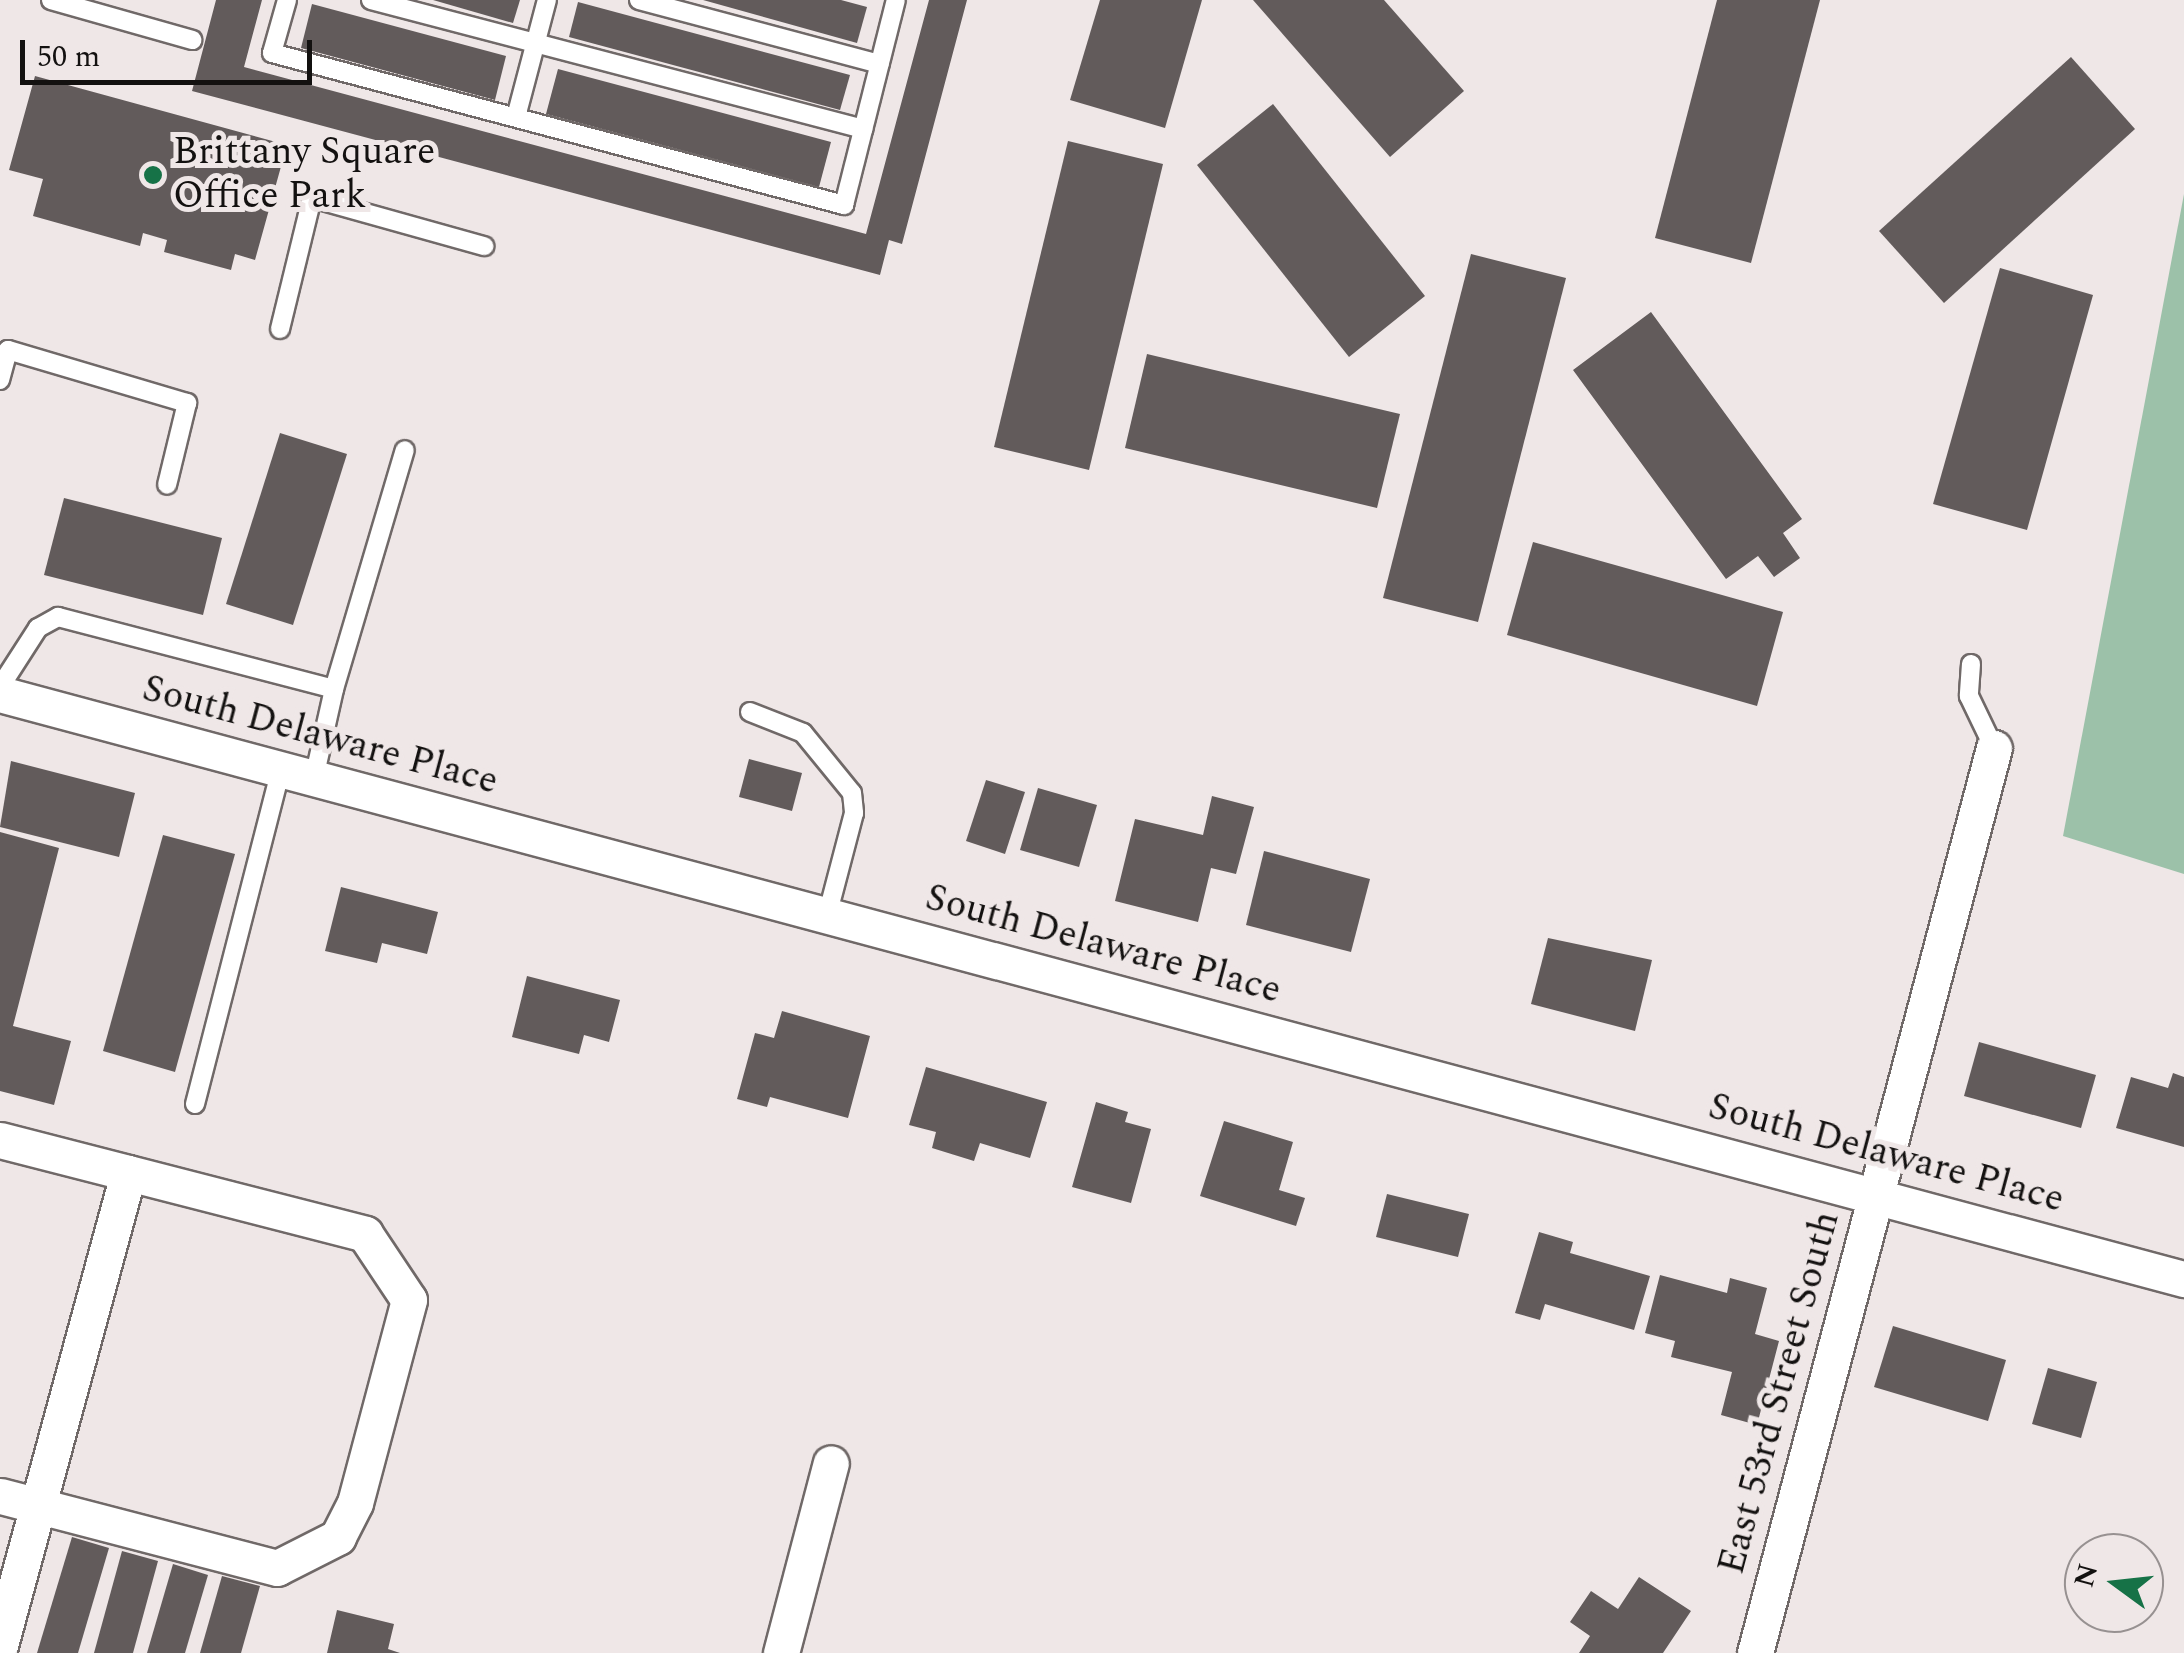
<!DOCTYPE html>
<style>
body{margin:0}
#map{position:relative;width:2184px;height:1653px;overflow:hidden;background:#efe7e7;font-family:Spectral,serif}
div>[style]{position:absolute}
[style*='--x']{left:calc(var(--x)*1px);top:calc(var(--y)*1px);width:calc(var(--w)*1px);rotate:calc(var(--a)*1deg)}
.green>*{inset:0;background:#9cc1a9}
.building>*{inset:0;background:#625b5b}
.roads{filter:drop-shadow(2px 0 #706968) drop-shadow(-2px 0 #706968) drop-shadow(0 2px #706968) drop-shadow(0 -2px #706968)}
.service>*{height:18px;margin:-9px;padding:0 9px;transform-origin:9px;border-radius:9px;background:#fff}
.minor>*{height:35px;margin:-17.5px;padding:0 17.5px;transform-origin:17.5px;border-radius:17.5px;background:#fff}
.dots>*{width:28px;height:28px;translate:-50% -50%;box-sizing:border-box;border:5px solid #efe7e7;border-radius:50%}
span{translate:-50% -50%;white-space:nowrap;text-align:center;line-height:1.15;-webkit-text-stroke:10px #efe7e7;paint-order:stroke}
.poi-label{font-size:38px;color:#131110}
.left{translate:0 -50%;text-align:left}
.street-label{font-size:38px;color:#131110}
.north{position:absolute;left:2064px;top:1533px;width:100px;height:100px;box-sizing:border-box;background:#efe7e7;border:2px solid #979191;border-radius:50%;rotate:285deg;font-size:28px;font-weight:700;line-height:40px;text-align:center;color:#131110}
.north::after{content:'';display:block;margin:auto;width:35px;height:45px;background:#167247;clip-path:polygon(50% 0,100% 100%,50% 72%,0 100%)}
.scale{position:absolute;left:20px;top:40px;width:292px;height:45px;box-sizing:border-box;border:5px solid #131110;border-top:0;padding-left:12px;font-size:30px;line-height:35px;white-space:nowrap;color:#131110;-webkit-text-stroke:8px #efe7e7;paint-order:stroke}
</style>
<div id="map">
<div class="green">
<div style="clip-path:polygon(2184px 194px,2184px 874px,2063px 836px)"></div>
</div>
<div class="building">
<div style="clip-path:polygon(216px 0,262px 0,244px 67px,866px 234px,929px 0,967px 0,902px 244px,889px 240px,880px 275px,192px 91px)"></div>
<div style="clip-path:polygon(433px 0,520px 0,513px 23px)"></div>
<div style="clip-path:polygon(703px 0,841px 0,867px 7px,857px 43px)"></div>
<div style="clip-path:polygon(1100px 0,1202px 0,1165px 128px,1070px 100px)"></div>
<div style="clip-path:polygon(1253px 0,1384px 0,1464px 91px,1390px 157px)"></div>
<div style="clip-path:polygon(1717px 0,1820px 0,1751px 263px,1655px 238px)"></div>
<div style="clip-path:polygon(578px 2px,850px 75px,840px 110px,569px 37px)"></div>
<div style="clip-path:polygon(312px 4px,506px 56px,495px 100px,301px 48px)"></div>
<div style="clip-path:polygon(2071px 57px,2135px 129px,1944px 303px,1879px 231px)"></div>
<div style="clip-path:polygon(558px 69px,831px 142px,819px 187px,546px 114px)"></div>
<div style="clip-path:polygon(35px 76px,287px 145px,255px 260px,235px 254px,231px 270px,164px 252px,167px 240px,143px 233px,140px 246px,33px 216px,43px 179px,9px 170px)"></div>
<div style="clip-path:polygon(1273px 104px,1425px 296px,1349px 357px,1197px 165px)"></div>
<div style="clip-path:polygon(1068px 141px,1163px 164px,1089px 470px,994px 447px)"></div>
<div style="clip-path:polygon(1471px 254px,1566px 278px,1478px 622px,1383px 598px)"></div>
<div style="clip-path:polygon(2000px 268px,2093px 295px,2027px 530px,1933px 504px)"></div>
<div style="clip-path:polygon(1651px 312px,1802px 519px,1783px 533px,1800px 558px,1774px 577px,1758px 556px,1726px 579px,1573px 370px)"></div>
<div style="clip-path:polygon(1147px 354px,1400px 414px,1377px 508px,1125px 448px)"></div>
<div style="clip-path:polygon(280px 433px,347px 454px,293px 625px,226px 604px)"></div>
<div style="clip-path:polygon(64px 498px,222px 538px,203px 615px,44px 575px)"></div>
<div style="clip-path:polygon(1533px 542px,1783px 612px,1757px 706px,1507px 635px)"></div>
<div style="clip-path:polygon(749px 759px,802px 773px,792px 811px,739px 797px)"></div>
<div style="clip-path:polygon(11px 761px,135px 793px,119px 857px,0 827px)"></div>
<div style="clip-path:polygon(986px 780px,1025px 792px,1005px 854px,966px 841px)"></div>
<div style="clip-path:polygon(1038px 788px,1097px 805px,1079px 867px,1020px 850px)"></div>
<div style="clip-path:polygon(1212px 796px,1254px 807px,1236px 874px,1211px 868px,1198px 922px,1115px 901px,1135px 819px,1203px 835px)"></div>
<div style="clip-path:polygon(0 832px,59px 848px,13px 1026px,71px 1041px,54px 1105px,0 1091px)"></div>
<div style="clip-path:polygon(163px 835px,235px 854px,175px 1072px,103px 1051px)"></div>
<div style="clip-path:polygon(1264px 851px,1370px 879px,1351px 952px,1246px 925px)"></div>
<div style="clip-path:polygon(341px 887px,438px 912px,427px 954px,382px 943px,377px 963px,325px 951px)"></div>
<div style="clip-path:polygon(1548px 938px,1652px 960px,1635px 1031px,1531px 1004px)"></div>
<div style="clip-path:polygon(527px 976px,620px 1000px,609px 1042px,584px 1035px,579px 1054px,512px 1037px)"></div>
<div style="clip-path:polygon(782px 1011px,870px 1036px,848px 1118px,770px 1097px,767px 1107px,737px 1099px,755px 1033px,774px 1038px)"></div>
<div style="clip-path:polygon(1979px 1042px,2096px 1075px,2081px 1128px,1964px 1096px)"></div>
<div style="clip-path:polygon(926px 1067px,1047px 1102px,1030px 1158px,980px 1143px,974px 1161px,932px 1148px,936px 1132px,909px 1125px)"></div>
<div style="clip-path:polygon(2173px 1073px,2184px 1077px,2184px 1147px,2116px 1128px,2131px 1077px,2168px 1088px)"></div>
<div style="clip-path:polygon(1096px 1102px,1128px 1112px,1125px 1122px,1151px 1129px,1131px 1203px,1072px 1187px)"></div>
<div style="clip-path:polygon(1224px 1121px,1293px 1142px,1279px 1190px,1305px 1198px,1296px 1226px,1200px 1196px)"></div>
<div style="clip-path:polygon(1387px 1194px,1469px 1214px,1458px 1257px,1376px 1237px)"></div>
<div style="clip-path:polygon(1539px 1232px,1573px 1242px,1570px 1253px,1650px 1276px,1634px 1330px,1545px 1304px,1540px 1320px,1515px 1313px)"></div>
<div style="clip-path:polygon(1660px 1275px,1727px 1293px,1730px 1278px,1767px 1288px,1755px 1334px,1779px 1341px,1757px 1425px,1721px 1415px,1732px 1372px,1671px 1357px,1675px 1341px,1645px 1333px)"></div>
<div style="clip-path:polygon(1893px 1326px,2006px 1360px,1988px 1421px,1874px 1387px)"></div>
<div style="clip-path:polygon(2048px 1368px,2097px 1382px,2081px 1438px,2032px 1424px)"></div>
<div style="clip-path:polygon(72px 1537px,109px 1548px,78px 1653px,37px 1653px)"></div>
<div style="clip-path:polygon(122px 1551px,158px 1561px,133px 1653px,94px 1653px)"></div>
<div style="clip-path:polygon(173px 1564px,208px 1575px,185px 1653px,147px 1653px)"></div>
<div style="clip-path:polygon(222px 1576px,260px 1586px,241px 1653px,200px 1653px)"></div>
<div style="clip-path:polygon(1639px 1577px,1691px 1611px,1663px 1653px,1579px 1653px,1590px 1636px,1570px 1622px,1591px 1591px,1618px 1609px)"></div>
<div style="clip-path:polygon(337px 1610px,394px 1624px,388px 1649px,400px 1653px,327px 1653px)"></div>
</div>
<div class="roads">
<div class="service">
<div style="--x:51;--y:0;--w:147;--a:15.8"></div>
<div style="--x:287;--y:0;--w:55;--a:105.8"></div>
<div style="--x:272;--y:53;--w:592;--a:14.88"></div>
<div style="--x:844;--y:205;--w:211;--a:-75.8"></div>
<div style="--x:371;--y:0;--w:509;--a:14.69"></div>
<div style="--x:639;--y:0;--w:249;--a:14.9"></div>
<div style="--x:516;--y:117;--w:121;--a:-75.2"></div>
<div style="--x:280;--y:329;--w:135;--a:-76.3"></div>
<div style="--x:312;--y:198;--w:179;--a:15.6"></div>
<div style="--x:0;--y:380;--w:31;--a:-75"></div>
<div style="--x:8;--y:350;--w:187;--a:16.5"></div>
<div style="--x:187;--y:403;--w:84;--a:103.7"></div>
<div style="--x:1971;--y:664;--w:32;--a:94"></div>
<div style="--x:1969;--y:696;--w:58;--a:64.3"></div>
<div style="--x:0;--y:687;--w:70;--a:-57.2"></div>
<div style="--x:38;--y:628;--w:23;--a:-29"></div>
<div style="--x:58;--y:617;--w:285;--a:14.6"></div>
<div style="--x:750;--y:712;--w:57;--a:21.6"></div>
<div style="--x:803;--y:733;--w:77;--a:50.8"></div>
<div style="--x:852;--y:793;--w:20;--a:84"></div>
<div style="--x:854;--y:813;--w:106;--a:104.7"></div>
<div style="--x:314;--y:778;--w:91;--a:-77.3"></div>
<div style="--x:334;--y:689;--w:249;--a:-73.5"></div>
<div style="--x:195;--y:1104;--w:345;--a:-75.6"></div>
</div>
<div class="minor">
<div style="--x:0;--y:694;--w:2261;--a:15"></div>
<div style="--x:0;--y:1140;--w:377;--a:14.4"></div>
<div style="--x:365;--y:1234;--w:79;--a:56.3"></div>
<div style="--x:409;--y:1300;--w:210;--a:104.9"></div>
<div style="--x:355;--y:1503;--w:38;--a:117"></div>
<div style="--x:338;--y:1537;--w:68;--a:153.1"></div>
<div style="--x:277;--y:1568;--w:286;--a:-165.4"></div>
<div style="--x:0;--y:1645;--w:489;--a:-74.8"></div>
<div style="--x:781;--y:1653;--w:196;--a:-75.3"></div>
<div style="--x:1755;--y:1653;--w:936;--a:-75.21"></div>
</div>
</div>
<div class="dots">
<div style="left:153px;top:175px;background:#167247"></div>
</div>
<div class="poi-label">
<span class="left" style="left:173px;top:175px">Brittany Square<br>Office Park</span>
</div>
<div class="street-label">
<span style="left:320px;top:736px;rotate:15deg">South Delaware Place</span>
<span style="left:1103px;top:945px;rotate:15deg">South Delaware Place</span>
<span style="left:1886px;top:1154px;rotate:15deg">South Delaware Place</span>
<span style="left:1780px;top:1393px;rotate:-75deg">East 53rd Street South</span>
</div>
<div class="north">N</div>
<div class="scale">50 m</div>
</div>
